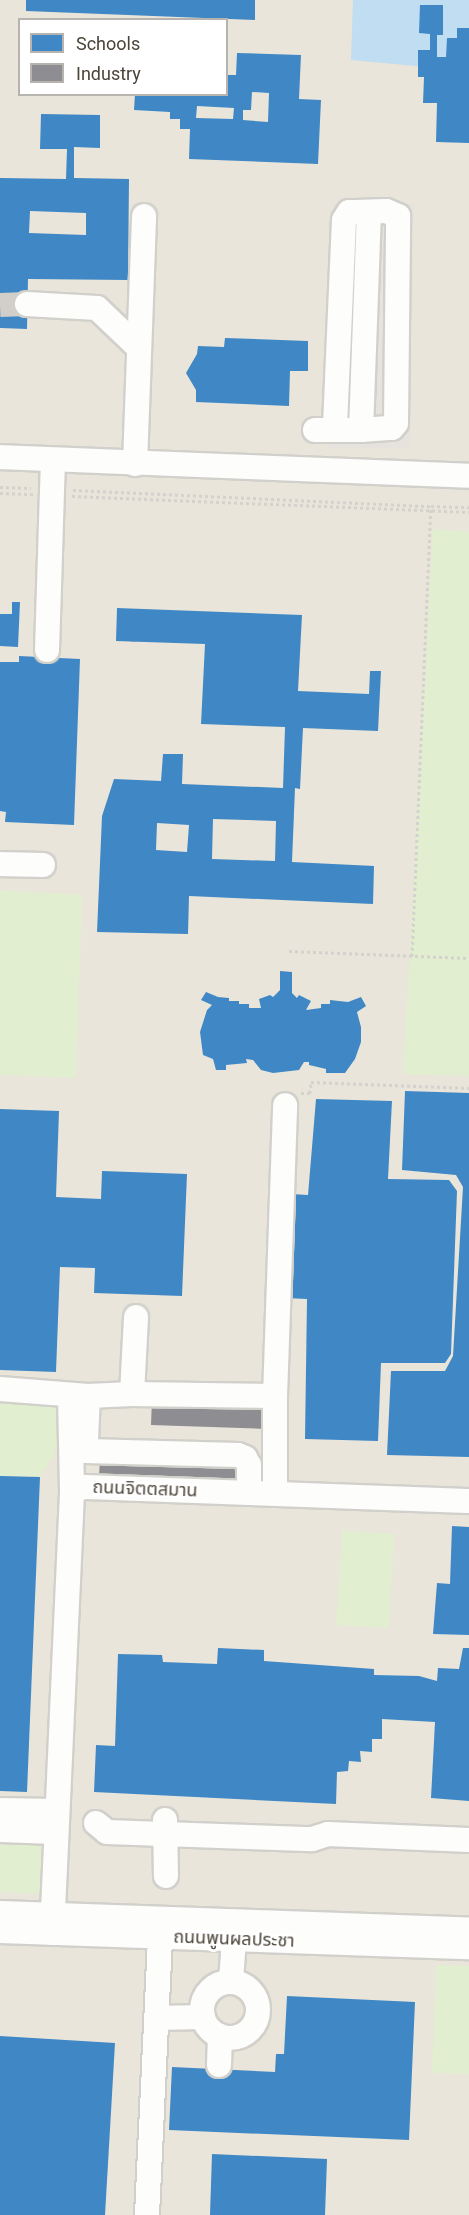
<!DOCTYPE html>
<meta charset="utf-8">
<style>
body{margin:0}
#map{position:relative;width:469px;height:2215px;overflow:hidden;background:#f4f2ee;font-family:Roboto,"Noto Sans Thai",sans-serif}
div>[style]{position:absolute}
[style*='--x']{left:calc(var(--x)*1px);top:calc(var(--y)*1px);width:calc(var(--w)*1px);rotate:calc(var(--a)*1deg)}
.education>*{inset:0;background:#eae5da}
.green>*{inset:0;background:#e1eecf}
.parking>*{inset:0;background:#e6e3df}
.water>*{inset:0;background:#c0ddf1}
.schools>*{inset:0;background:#3f88c5}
.industry>*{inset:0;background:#8d8d92}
.minor-tunnel>*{height:24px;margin-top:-12px;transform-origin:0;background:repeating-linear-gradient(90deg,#d2cfca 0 24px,transparent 0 36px)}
.path>*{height:3px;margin-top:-1.5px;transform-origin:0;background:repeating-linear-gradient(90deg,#d3d2cc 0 3px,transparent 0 6px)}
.roads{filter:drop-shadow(2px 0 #d2d0cb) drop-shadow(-2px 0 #d2d0cb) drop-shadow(0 2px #d2d0cb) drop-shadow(0 -2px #d2d0cb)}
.minor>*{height:24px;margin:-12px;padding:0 12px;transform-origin:12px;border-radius:12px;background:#fdfdfc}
.minor>.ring{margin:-12px;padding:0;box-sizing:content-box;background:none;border:24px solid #fdfdfc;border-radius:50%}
span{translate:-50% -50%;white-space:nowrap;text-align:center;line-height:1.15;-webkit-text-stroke:6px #fff;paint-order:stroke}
.street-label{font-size:18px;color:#4b4439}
.legend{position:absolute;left:18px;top:18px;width:210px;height:78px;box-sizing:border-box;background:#fff;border:2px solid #b7b4b0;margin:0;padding:8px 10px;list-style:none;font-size:18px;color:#4b4439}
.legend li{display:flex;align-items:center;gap:12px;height:30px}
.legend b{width:30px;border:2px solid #b7b4b0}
</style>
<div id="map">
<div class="education">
<div style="clip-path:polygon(evenodd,0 0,469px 0,469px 2215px,0 2215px,0 0,20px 20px,226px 20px,226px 94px,20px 94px,20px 20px)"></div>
</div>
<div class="green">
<div style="clip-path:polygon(433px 529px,469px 532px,469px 1076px,403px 1074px)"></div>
<div style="clip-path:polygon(0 890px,82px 895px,76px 1078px,0 1075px)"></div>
<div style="clip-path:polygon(0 1385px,62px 1387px,55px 1454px,40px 1477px,0 1476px)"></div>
<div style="clip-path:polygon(342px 1531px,394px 1534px,389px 1628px,336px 1625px)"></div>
<div style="clip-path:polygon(0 1830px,55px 1832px,52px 1894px,0 1892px)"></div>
<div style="clip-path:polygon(436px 1965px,469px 1966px,469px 2074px,432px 2073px)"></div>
</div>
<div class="parking">
<div style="clip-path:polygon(333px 203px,414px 204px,410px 449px,329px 448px)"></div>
</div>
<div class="water">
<div style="clip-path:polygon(353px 0,469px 0,469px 71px,351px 60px)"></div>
</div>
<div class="schools">
<div style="clip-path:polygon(26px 0,255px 0,255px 20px,26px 11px)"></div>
<div style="clip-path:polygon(420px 5px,443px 5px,443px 35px,437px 35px,437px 57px,446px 57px,447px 38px,457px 38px,457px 28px,469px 28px,469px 143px,436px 142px,437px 103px,423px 103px,424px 77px,418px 77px,418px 50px,430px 50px,430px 34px,419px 33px)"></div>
<div style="clip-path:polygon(evenodd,237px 53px,301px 55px,299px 99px,321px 100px,318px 164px,189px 159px,190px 129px,180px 129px,180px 119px,170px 119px,170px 112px,134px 110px,135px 94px,226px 94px,226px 75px,236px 75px,237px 53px,252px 92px,269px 93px,268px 122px,243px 120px,243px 110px,251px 110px,252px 92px,237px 53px,197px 106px,234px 108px,233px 119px,196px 118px,197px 106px)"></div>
<div style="clip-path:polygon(evenodd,41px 114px,100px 115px,100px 148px,74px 147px,74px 178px,129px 179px,128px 280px,28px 279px,27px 329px,0 328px,0 178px,66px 179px,67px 149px,40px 149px,41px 114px,30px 211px,86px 213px,86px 235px,29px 233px,30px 211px)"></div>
<div style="clip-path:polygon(225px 338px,308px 341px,308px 371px,290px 371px,289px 406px,196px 402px,196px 390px,186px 373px,197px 354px,198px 346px,224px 347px)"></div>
<div style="clip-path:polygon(12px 602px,20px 602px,18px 647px,0 646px,0 614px,12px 614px)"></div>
<div style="clip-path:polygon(evenodd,117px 608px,302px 615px,298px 691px,369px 694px,370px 671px,381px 671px,378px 731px,303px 728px,300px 789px,295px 788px,292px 862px,374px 866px,373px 904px,189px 896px,188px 934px,97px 932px,102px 816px,114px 779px,161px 781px,163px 754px,183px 754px,182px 784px,283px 788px,285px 727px,201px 724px,205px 644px,116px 641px,117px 608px,213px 819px,276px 821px,275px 861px,212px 859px,213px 819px,117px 608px,157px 823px,189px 825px,187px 852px,156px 850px,157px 823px)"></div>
<div style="clip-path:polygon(19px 656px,80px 659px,74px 825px,5px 822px,6px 812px,0 811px,0 662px,19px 662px)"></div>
<div style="clip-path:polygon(280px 971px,292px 972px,292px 993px,297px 998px,299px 995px,311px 1001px,306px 1010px,321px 1008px,321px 1004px,330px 1004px,330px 1000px,348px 1002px,361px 997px,366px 1006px,357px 1012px,361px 1027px,361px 1042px,355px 1059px,345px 1073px,326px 1073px,326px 1069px,309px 1065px,309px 1062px,304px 1062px,299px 1070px,273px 1073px,261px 1070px,253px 1060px,246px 1059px,247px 1063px,226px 1065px,226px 1070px,216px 1070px,213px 1059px,203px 1055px,200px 1032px,207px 1010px,212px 1005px,201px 1000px,206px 992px,218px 997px,229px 998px,229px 1001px,239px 1001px,239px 1004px,249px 1004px,249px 1008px,261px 1008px,259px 999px,270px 995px,273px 997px,280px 990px)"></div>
<div style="clip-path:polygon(405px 1091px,469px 1093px,469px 1457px,387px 1455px,391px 1371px,445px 1371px,453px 1356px,463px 1187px,456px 1175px,402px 1170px)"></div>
<div style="clip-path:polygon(316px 1099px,392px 1101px,388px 1179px,449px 1180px,457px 1191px,451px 1354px,445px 1363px,381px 1363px,378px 1441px,305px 1439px,307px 1299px,285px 1298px,291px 1194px,308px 1195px)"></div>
<div style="clip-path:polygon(0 1109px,59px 1111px,56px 1197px,101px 1199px,102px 1171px,187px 1174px,182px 1296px,94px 1293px,95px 1268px,60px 1267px,56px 1372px,0 1370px)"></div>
<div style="clip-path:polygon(0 1476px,40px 1477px,27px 1792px,0 1791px)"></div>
<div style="clip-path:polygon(452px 1526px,469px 1527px,469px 1635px,433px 1634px,437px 1583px,450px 1584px)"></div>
<div style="clip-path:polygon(218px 1648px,264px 1650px,264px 1661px,374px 1669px,374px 1675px,419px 1676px,437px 1681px,438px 1668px,459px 1669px,463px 1648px,469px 1648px,469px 1801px,431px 1798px,435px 1722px,382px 1719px,382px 1739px,372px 1739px,372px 1752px,360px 1751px,361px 1762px,349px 1761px,348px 1771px,337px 1772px,336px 1804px,94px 1792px,96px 1745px,115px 1746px,118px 1654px,162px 1655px,163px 1662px,217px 1664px)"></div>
<div style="clip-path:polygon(287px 1996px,415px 2002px,409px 2140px,169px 2130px,172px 2067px,275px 2072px,276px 2054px,284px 2054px)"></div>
<div style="clip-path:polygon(0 2036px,115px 2043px,105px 2215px,0 2215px)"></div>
<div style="clip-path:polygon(212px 2154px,327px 2159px,325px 2215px,210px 2215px)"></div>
</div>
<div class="industry">
<div style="clip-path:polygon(152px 1399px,268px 1402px,267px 1429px,151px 1425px)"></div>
<div style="clip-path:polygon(100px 1455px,236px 1460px,235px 1483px,99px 1478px)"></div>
</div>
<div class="minor-tunnel">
<div style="--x:0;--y:305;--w:27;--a:-2"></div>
</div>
<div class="path">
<div style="--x:0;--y:487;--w:31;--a:2"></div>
<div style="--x:73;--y:490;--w:358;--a:2.6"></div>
<div style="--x:0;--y:493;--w:33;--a:2"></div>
<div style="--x:72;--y:496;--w:397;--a:2.3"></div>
<div style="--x:289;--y:951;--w:180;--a:2.2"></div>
<div style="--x:412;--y:956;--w:450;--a:-87.6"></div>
<div style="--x:431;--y:506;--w:38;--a:2"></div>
<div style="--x:301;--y:1093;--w:9;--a:0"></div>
<div style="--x:310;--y:1093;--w:11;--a:-85"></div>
<div style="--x:311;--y:1082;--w:158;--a:2.2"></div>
</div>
<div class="roads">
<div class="minor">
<div style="--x:27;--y:304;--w:70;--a:3.3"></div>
<div style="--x:97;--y:308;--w:57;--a:43.6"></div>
<div style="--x:315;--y:430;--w:46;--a:0"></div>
<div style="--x:361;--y:430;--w:31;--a:-4"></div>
<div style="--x:392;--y:428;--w:6;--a:-51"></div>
<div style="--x:396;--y:423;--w:207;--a:-89.4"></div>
<div style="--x:398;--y:216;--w:13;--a:-157"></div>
<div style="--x:386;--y:211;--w:37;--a:178"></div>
<div style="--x:349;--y:212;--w:9;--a:122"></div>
<div style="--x:344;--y:220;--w:210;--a:92.5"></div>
<div style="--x:361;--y:430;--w:218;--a:-87.9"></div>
<div style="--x:0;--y:457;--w:469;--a:2.3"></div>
<div style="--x:135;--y:464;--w:248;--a:-87.9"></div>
<div style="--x:47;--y:650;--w:189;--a:-88.2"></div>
<div style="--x:0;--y:864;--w:43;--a:1.3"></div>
<div style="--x:0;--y:1389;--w:88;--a:4.5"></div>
<div style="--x:88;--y:1396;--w:44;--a:92.6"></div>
<div style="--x:132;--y:1394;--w:143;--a:0.8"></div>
<div style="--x:88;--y:1396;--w:44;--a:-2.6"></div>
<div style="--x:132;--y:1394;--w:77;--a:-87"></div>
<div style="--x:86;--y:1451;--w:152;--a:1.5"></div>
<div style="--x:238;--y:1455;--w:8;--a:23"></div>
<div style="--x:245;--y:1458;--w:8;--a:60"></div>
<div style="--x:249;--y:1465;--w:28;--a:90"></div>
<div style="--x:72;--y:1490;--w:13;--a:-13"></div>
<div style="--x:85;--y:1487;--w:384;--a:2.1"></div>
<div style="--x:275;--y:1494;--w:98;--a:-90"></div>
<div style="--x:275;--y:1396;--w:291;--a:-88"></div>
<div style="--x:0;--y:1810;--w:56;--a:1"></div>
<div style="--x:165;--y:1820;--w:56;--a:89"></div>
<div style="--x:96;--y:1823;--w:14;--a:39"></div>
<div style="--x:107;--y:1832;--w:205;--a:2"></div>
<div style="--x:312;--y:1839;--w:17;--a:-17"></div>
<div style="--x:328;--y:1834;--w:141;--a:2.4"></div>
<div style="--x:0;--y:1830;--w:55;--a:2.1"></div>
<div style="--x:0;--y:1913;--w:469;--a:2"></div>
<div style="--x:0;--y:1931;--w:469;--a:2"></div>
<div style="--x:52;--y:1933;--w:443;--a:-87.4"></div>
<div style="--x:72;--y:1490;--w:95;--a:-91.2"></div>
<div style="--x:231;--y:1981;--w:42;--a:-85.9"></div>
<div class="ring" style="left:202px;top:1982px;width:32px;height:32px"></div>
<div style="--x:156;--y:2018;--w:47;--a:-1.2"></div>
<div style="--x:219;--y:2065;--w:29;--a:-88"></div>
<div style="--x:147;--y:2215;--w:278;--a:-87.3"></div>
</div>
</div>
<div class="street-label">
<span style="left:145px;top:1489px;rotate:2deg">ถนนจิตตสมาน</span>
<span style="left:234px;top:1939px;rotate:2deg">ถนนพูนผลประชา</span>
</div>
<ul class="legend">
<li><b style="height:16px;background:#3f88c5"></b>Schools</li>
<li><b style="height:16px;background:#8d8d92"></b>Industry</li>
</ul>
</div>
